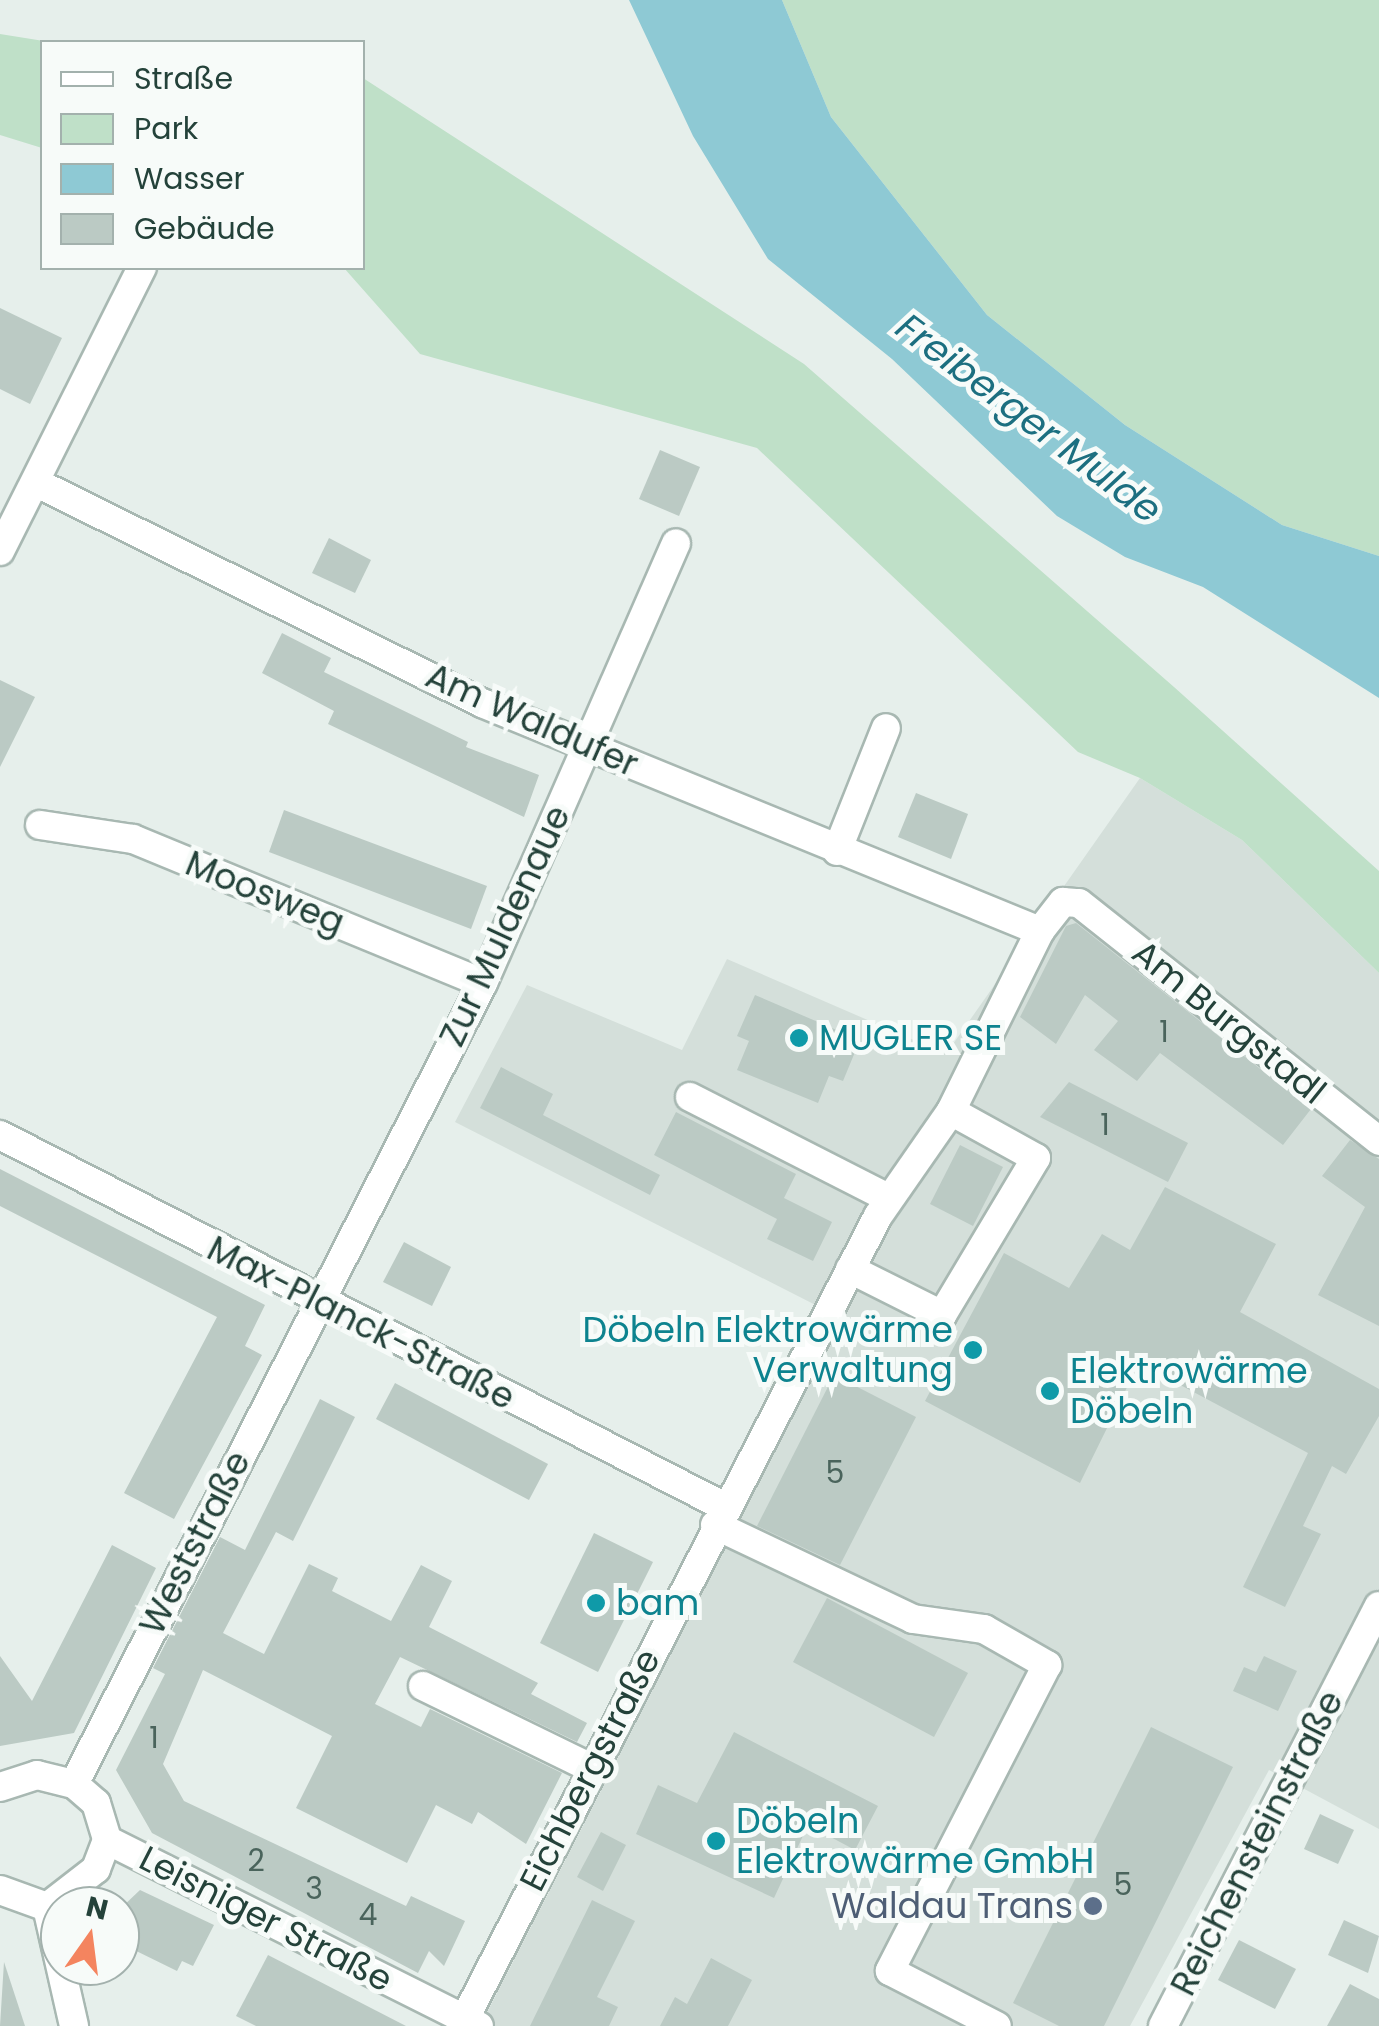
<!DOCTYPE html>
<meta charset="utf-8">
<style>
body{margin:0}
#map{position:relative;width:1379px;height:2026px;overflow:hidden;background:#e6efeb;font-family:Poppins,sans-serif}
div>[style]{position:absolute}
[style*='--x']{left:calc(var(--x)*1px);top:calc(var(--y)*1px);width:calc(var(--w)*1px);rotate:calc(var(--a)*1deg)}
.built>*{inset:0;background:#d4dfda}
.green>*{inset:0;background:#bfe0c8}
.water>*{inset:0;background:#8ec9d4}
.building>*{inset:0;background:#bbcac4}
.roads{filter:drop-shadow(2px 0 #a8b8b2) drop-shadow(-2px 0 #a8b8b2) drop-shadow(0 2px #a8b8b2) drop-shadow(0 -2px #a8b8b2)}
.minor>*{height:28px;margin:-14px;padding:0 14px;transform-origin:14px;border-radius:14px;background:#fff}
.dots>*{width:28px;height:28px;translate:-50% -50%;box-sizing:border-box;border:5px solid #f7fbf9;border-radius:50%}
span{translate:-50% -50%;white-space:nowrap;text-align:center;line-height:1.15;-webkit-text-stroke:10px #f7fbf9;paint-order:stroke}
.number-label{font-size:30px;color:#4a645c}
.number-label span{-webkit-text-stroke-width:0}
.street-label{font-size:35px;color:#24423a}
.culture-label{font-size:35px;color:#0d838f}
.left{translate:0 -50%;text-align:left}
.right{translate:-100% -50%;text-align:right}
.service-label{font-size:35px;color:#4e5e75}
.water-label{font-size:38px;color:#1c6f80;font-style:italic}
.legend{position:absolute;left:40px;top:40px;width:325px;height:230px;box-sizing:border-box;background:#f7fbf9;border:2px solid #a3b1ad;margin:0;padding:12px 18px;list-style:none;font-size:30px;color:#24423a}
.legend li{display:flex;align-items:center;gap:20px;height:50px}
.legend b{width:50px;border:2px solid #a3b1ad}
.north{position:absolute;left:40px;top:1886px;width:100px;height:100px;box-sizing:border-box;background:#f7fbf9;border:2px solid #a3b1ad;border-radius:50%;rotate:14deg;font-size:28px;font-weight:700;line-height:40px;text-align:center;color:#24423a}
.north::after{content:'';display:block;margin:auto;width:35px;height:45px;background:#f4845f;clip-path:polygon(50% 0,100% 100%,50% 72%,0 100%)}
</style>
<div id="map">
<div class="built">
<div style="clip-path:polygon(1140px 778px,1242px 840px,1379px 973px,1379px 1829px,1269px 1770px,1130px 2026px,480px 2026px,843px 1319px,455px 1122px,527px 985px,682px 1050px,727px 959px,946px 1054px)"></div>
</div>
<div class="green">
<div style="clip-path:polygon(782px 0,1379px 0,1379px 556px,1282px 525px,1125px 425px,987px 315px,831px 117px)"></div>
<div style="clip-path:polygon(0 34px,50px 42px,42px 42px,42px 148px,0 135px)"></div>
<div style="clip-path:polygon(363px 78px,804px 364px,1174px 687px,1379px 871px,1379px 973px,1242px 840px,1140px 778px,1078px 752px,757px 448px,420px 354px,344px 268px,362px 268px)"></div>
</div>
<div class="water">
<div style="clip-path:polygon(629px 0,782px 0,831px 117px,987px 315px,1125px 425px,1282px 525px,1379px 556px,1379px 698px,1203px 587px,1125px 557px,1057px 516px,892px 359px,768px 259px,693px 136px)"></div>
</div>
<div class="building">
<div style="clip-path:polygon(0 308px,62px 338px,30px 404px,0 389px)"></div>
<div style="clip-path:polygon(660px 450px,700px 467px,679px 516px,639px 499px)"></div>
<div style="clip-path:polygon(329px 538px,371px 560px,355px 593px,312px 573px)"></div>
<div style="clip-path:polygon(282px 633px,331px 658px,324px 672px,468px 742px,466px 747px,539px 775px,524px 817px,328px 724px,334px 711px,262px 673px)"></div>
<div style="clip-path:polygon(0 680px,35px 697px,0 767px)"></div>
<div style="clip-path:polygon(916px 793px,968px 814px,951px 859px,898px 837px)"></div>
<div style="clip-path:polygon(284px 810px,487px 886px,471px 929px,269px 852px)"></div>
<div style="clip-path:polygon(1076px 923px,1311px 1109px,1283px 1145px,1160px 1053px,1137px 1081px,1094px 1050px,1118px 1021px,1085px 995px,1056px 1044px,1020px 1017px,1066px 926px)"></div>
<div style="clip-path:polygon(755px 995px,860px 1040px,843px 1081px,829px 1076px,818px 1103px,737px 1070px,749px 1041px,737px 1036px)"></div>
<div style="clip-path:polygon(501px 1067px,553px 1094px,543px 1115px,660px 1175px,650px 1195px,480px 1108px)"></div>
<div style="clip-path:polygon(1069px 1082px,1188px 1143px,1168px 1182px,1040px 1117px)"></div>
<div style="clip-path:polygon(676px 1112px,796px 1174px,784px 1198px,832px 1222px,813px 1261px,767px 1239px,777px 1219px,654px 1155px)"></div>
<div style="clip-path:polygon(1350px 1140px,1379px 1159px,1379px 1326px,1318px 1295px,1365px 1207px,1322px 1176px)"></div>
<div style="clip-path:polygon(960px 1145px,1003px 1167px,973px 1226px,930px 1204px)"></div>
<div style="clip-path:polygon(0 1169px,265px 1305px,245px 1346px,262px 1355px,174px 1519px,124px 1493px,217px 1317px,0 1206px)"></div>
<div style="clip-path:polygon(1165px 1187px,1276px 1244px,1240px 1312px,1379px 1389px,1379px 1416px,1346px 1474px,1332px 1466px,1303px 1526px,1321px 1534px,1285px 1607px,1243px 1587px,1308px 1453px,1139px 1363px,1080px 1483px,925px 1401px,1004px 1253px,1069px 1288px,1102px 1234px,1130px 1250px)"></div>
<div style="clip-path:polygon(404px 1242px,451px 1267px,432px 1306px,383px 1282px)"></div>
<div style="clip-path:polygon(834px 1375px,916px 1417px,840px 1565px,757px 1526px)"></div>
<div style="clip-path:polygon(395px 1383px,548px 1464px,529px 1500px,376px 1419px)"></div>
<div style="clip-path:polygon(320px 1399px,355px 1417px,293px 1541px,276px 1532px,223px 1633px,264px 1654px,309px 1564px,338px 1578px,332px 1591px,391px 1621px,421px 1565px,452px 1581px,429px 1627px,538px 1683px,531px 1694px,587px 1723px,577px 1742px,400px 1657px,375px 1704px,421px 1727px,430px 1709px,562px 1773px,526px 1844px,478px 1812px,472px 1824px,436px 1805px,407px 1863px,296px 1808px,332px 1736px,203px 1670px,163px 1764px,184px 1801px,406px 1906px,411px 1896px,465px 1921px,444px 1966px,429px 1951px,418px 1973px,152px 1833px,116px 1770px,165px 1674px,153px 1668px,220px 1537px,245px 1550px)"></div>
<div style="clip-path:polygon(594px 1533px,653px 1562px,598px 1672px,540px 1643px)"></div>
<div style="clip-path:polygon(112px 1545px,156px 1568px,74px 1733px,0 1746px,0 1656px,32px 1701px)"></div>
<div style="clip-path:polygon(827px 1598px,968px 1673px,934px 1737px,793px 1662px)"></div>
<div style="clip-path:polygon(1264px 1656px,1297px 1671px,1278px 1711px,1233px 1691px,1244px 1667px,1256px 1672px)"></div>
<div style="clip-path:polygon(1151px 1727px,1233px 1767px,1104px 2026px,1059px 2026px,1013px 2003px)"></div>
<div style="clip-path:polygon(734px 1732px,878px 1806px,855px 1850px,808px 1825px,774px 1898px,636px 1834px,658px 1785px,697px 1803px)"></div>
<div style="clip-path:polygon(1320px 1814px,1354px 1830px,1338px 1864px,1304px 1849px)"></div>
<div style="clip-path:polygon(601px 1832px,626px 1845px,603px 1891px,577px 1877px)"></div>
<div style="clip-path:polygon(140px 1890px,214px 1925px,193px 1966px,182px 1961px,177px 1971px,120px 1943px,120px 1909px)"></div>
<div style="clip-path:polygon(592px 1900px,635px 1921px,597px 1997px,618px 2007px,609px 2026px,530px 2026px)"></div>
<div style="clip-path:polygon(1344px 1920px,1379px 1936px,1368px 1973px,1328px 1955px)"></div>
<div style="clip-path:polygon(1239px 1940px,1296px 1969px,1275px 2009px,1218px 1980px)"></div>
<div style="clip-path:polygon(268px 1955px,406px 2026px,256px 2026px,236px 2016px)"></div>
<div style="clip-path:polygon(711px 1958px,752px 1980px,728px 2026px,660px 2026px,675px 1997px,687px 2004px)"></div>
<div style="clip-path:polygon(4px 1962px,25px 2026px,0 2026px)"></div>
<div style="clip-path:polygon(1350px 1984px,1379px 1999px,1379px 2026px,1327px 2026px)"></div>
</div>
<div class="roads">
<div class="minor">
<div style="--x:35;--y:482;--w:499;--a:26.3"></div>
<div style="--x:482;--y:703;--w:603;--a:22.23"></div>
<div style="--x:0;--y:551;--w:317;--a:-63.4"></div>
<div style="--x:40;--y:825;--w:94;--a:8.6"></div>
<div style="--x:133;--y:839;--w:378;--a:22.4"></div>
<div style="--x:837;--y:851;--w:132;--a:-68.3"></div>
<div style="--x:690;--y:1097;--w:222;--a:27"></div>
<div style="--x:0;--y:1135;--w:815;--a:27.16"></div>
<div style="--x:850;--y:1269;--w:103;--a:26.6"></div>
<div style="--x:942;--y:1315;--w:183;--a:-59.1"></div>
<div style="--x:1036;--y:1158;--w:97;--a:-151.1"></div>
<div style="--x:715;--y:1525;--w:219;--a:25.4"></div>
<div style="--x:913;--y:1619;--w:72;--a:8"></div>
<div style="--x:984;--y:1629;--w:73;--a:29.7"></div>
<div style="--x:1047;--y:1665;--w:344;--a:117.2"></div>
<div style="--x:890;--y:1971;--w:120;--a:27.2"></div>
<div style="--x:423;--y:1686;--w:187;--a:26"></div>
<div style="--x:74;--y:1784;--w:899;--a:-62.95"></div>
<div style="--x:483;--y:983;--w:480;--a:-66.3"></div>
<div style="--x:0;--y:1787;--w:39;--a:-18"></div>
<div style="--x:37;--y:1775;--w:38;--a:14"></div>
<div style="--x:74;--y:1784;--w:29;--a:41"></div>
<div style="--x:96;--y:1803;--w:39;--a:73"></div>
<div style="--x:107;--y:1840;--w:31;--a:111"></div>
<div style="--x:96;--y:1869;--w:62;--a:142.2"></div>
<div style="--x:47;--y:1907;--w:50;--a:-160.1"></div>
<div style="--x:107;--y:1840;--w:416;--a:26.6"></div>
<div style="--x:47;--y:1907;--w:122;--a:77.2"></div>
<div style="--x:461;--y:2026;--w:911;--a:-62.76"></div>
<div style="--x:878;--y:1216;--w:128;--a:-55.2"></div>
<div style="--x:951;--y:1111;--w:201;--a:-63.7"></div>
<div style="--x:1040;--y:931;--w:37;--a:-52"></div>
<div style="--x:1063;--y:902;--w:16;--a:4"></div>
<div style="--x:1079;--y:903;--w:383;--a:38.4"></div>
<div style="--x:1163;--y:2026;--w:472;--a:-62.8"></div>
</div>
</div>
<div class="dots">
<div style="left:799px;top:1038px;background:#0f9aa8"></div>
<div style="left:973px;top:1350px;background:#0f9aa8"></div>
<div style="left:1050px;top:1391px;background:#0f9aa8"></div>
<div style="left:596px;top:1603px;background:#0f9aa8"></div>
<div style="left:716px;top:1841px;background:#0f9aa8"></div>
<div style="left:1093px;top:1906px;background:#5c6f8a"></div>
</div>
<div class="number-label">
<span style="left:1164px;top:1032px">1</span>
<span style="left:1105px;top:1125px">1</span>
<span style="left:835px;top:1473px">5</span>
<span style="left:154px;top:1738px">1</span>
<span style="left:256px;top:1861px">2</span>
<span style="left:1123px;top:1885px">5</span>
<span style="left:314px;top:1889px">3</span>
<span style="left:368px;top:1915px">4</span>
</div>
<div class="street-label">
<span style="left:532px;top:720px;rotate:24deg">Am Waldufer</span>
<span style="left:265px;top:893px;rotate:22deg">Moosweg</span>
<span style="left:505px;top:926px;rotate:-65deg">Zur Muldenaue</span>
<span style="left:1229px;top:1022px;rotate:39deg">Am Burgstadl</span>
<span style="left:361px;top:1323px;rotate:27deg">Max-Planck-Straße</span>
<span style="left:195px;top:1543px;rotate:-63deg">Weststraße</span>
<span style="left:590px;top:1770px;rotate:-63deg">Eichbergstraße</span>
<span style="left:1257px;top:1843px;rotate:-63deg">Reichensteinstraße</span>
<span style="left:266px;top:1919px;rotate:27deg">Leisniger Straße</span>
</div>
<div class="culture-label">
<span class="left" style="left:819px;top:1038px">MUGLER SE</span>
<span class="right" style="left:953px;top:1350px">Döbeln Elektrowärme<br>Verwaltung</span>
<span class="left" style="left:1070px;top:1391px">Elektrowärme<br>Döbeln</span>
<span class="left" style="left:616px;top:1603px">bam</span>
<span class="left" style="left:736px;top:1841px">Döbeln<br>Elektrowärme GmbH</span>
</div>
<div class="service-label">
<span class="right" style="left:1073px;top:1906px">Waldau Trans</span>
</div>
<div class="water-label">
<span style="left:1029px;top:418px;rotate:37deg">Freiberger Mulde</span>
</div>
<ul class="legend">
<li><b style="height:12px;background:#fff"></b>Straße</li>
<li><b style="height:28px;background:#bfe0c8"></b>Park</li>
<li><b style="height:28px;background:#8ec9d4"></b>Wasser</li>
<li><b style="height:28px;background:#bbcac4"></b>Gebäude</li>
</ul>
<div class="north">N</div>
</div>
